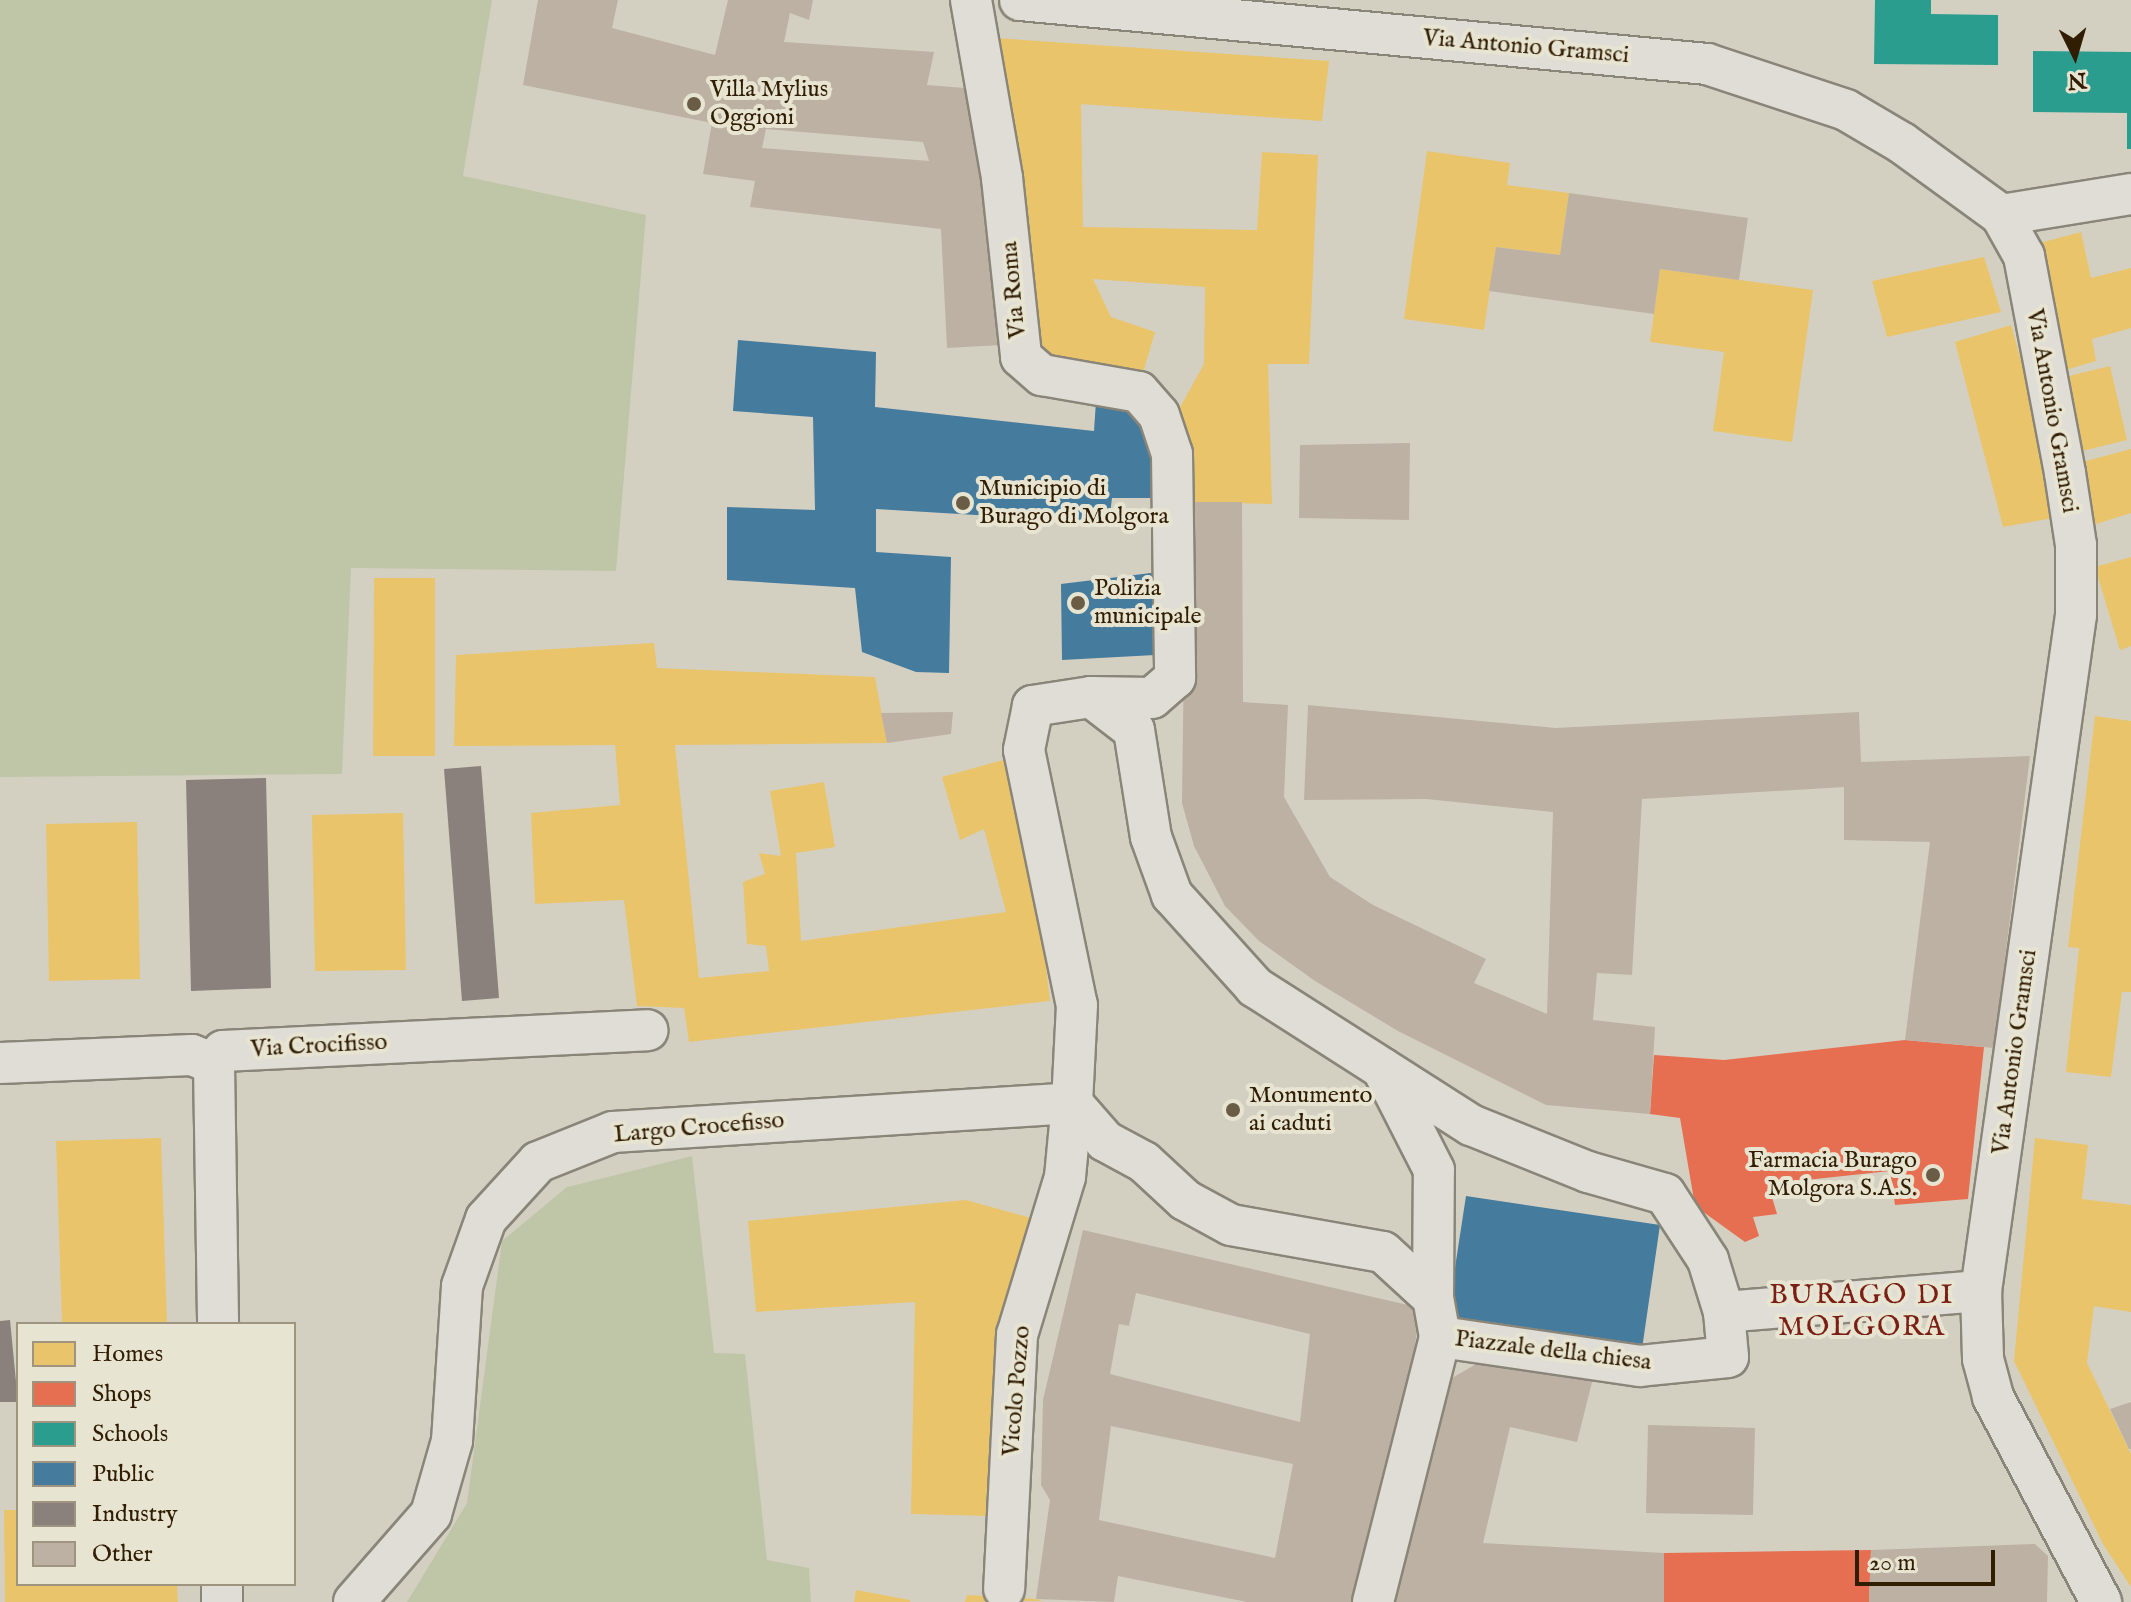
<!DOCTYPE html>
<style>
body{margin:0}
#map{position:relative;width:2131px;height:1602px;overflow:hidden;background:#d4d0c1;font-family:"IM FELL English",serif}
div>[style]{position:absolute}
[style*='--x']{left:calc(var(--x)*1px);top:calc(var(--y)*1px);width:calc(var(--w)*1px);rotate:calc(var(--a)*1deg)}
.green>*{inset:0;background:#bfc6a7}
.homes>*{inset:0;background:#e9c46a}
.shops>*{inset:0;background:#e76f51}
.schools>*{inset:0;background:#2a9d8f}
.public>*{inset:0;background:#457b9d}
.industry>*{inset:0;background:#8a817c}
.building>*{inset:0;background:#bdb1a3}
.roads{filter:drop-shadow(2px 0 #8a8579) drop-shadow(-2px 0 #8a8579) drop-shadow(0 2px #8a8579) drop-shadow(0 -2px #8a8579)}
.street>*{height:40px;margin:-20px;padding:0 20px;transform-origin:20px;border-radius:20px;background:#dfddd5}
.dots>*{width:22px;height:22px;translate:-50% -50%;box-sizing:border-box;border:4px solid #e8e4d2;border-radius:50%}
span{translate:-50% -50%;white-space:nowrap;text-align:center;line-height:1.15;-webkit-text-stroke:8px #e8e4d2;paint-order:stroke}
.street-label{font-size:24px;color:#311d02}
.poi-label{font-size:24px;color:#311d02}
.left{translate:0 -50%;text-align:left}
.right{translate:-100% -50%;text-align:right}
.quarter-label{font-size:28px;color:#7a1f14;letter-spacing:2px}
.legend{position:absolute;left:16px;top:1322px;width:280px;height:264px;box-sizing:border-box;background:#e8e4d2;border:2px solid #9f947f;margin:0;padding:10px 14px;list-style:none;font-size:24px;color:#311d02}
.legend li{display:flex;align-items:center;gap:16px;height:40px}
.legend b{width:40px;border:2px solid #9f947f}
.north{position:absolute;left:2035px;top:16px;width:80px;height:80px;-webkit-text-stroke:6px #e8e4d2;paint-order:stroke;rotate:175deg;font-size:22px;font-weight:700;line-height:32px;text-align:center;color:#311d02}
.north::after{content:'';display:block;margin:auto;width:28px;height:36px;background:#311d02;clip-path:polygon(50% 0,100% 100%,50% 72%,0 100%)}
.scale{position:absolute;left:1855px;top:1550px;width:140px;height:36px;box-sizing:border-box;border:4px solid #311d02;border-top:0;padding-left:10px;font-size:24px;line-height:28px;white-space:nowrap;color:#311d02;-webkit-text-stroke:6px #e8e4d2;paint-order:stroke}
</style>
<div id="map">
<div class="green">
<div style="clip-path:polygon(0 0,492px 0,463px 176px,646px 215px,616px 571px,351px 568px,342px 774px,0 777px)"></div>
<div style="clip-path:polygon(692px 1156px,714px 1353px,745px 1354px,767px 1560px,809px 1568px,811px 1602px,407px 1602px,467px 1503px,502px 1241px,567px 1187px)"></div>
</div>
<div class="homes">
<div style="clip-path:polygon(995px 38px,1329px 61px,1322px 121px,1081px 104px,1083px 227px,1257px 230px,1262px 152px,1318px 155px,1309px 364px,1268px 364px,1272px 504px,1186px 502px,1179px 409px,1204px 364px,1205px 287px,1093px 279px,1111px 317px,1155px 332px,1140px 383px,1042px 355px)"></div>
<div style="clip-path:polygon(1427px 151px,1510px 163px,1507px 185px,1569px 193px,1560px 255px,1496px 247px,1484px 330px,1404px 319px)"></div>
<div style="clip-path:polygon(2081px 232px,2091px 278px,2131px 268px,2131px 328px,2092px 339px,2096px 361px,2052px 374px,2032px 245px)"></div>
<div style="clip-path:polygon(1984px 257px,2001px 312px,1887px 337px,1872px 281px)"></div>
<div style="clip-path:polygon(1660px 269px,1813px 290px,1792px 442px,1713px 431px,1724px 352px,1650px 342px)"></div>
<div style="clip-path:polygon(2011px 325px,2064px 516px,2003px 527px,1955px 342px)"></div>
<div style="clip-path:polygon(2110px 366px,2127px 440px,2070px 454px,2053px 380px)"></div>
<div style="clip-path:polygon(2131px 449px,2131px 513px,2090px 526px,2075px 464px)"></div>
<div style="clip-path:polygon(2131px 557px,2131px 646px,2120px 650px,2095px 567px)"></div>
<div style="clip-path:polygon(374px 578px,435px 578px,435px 756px,373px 756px)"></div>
<div style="clip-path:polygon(654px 643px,657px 668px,875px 677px,887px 743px,675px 745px,699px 978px,769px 971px,766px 946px,747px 944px,743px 882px,765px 874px,759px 853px,781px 856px,770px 791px,824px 782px,835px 847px,796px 853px,801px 941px,1006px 912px,984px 829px,960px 840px,942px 777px,1003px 760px,1039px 908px,1050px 1001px,689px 1042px,684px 1008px,637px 1006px,624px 900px,535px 904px,531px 813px,620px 805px,615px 745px,454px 746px,456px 655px)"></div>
<div style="clip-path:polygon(2095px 716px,2131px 721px,2131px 992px,2122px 992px,2111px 1077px,2066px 1072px,2079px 948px,2068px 947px)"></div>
<div style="clip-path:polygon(403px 813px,406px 970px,315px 971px,312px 815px)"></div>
<div style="clip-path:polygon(137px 822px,140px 979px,49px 981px,46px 824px)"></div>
<div style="clip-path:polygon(161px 1138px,167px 1324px,62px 1324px,56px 1141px)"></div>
<div style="clip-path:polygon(2035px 1138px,2088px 1145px,2082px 1199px,2131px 1205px,2131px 1312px,2094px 1306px,2087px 1363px,2131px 1454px,2131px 1587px,2103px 1544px,2014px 1361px)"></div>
<div style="clip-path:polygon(966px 1200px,1031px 1218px,1004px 1322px,989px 1516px,911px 1514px,915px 1302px,756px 1312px,748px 1221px)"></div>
<div style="clip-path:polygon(4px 1510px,18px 1510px,18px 1584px,177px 1584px,178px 1602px,5px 1602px)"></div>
<div style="clip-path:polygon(856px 1590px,910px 1600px,910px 1602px,854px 1602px)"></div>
<div style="clip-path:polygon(967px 1595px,1036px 1599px,1043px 1601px,965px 1602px)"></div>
</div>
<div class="shops">
<div style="clip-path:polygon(1905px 1040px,1984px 1047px,1968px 1199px,1895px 1205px,1890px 1171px,1768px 1184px,1777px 1214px,1753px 1217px,1759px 1236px,1745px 1242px,1695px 1206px,1680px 1118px,1650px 1114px,1654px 1055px,1724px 1060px)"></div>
<div style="clip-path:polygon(1871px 1550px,1869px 1602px,1664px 1602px,1664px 1553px)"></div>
</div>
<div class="schools">
<div style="clip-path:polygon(1875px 0,1931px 0,1931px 14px,1998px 15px,1998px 65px,1874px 64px)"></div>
<div style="clip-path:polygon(2033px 51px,2131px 52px,2131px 149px,2127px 149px,2127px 113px,2033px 112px)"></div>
</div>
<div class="public">
<div style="clip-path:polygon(738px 340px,876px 352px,875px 407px,1094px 431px,1096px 401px,1126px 402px,1156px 446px,1161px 498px,1112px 498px,1109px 523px,876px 509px,876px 552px,951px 557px,949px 673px,916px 672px,862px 652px,855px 588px,727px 580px,727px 507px,815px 510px,813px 417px,733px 411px)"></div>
<div style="clip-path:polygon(1159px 572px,1155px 655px,1062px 660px,1061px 584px)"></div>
<div style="clip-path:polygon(1466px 1196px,1660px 1225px,1642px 1349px,1447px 1320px)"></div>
</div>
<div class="industry">
<div style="clip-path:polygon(481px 766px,499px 998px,462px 1001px,444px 769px)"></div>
<div style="clip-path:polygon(266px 778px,271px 988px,191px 991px,186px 780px)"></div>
<div style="clip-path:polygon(10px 1320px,18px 1402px,0 1402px,0 1321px)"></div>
</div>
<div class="building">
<div style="clip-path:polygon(evenodd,538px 0,618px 0,612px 28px,715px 55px,728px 0,813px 0,809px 20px,790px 13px,784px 42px,934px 52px,927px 85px,965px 88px,978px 136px,1001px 345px,947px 348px,941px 229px,750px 207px,755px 181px,703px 174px,712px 123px,523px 85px,538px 0,766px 129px,923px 142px,929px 161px,762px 148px,766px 129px)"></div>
<div style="clip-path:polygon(1569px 193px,1748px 218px,1739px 280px,1660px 269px,1654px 314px,1489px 291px,1496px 247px,1560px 255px)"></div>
<div style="clip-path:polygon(1410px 443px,1409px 520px,1299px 518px,1300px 445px)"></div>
<div style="clip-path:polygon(1186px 502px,1242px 502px,1243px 702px,1288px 705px,1284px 797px,1330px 877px,1373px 905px,1486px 959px,1474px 983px,1547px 1014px,1553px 812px,1426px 799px,1304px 800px,1308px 705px,1556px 728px,1859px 712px,1861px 762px,2030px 756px,1994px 1048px,1905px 1040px,1930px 842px,1844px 840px,1844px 787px,1642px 799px,1632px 975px,1597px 973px,1593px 1020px,1655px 1027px,1650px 1114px,1546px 1105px,1398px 1031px,1315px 981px,1259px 941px,1225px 906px,1194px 846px,1182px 803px)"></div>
<div style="clip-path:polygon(953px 712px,951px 734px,887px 743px,881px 713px)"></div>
<div style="clip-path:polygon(evenodd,1083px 1230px,1421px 1308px,1398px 1448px,1363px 1602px,1247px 1602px,1118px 1576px,1114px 1602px,1036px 1599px,1050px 1500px,1041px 1485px,1043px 1400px,1083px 1230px,1136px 1293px,1310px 1334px,1300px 1422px,1110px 1374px,1119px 1324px,1129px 1326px,1136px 1293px,1083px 1230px,1111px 1426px,1293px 1464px,1275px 1558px,1099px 1520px,1111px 1426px)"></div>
<div style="clip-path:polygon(1483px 1360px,1593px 1378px,1577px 1442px,1510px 1427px,1483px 1543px,1664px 1553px,1664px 1602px,1386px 1602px,1447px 1381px)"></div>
<div style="clip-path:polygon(2131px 1402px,2131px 1449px,2129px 1449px,2110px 1409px)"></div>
<div style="clip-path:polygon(1648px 1425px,1755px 1428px,1753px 1515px,1646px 1513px)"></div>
<div style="clip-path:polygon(2035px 1544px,2048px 1556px,2047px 1602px,1869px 1602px,1871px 1550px)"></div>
</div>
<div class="roads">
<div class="street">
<div style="--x:971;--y:0;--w:181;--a:80.1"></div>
<div style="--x:1002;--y:178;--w:180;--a:83.9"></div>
<div style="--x:1021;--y:357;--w:28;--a:41"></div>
<div style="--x:1042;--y:375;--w:98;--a:9.9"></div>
<div style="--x:1139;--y:392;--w:30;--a:49"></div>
<div style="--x:1159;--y:415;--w:41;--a:71.6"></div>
<div style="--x:1172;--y:454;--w:224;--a:89.2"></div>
<div style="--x:1175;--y:678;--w:30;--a:139"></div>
<div style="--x:1152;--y:698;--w:61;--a:-179.1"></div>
<div style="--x:1091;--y:697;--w:59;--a:171.2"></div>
<div style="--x:1033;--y:706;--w:45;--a:101.6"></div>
<div style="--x:1024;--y:750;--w:260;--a:78.3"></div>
<div style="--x:1077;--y:1005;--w:98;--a:92.9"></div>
<div style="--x:1072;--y:1103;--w:50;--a:49"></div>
<div style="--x:1105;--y:1141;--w:44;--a:28.3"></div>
<div style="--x:1144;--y:1162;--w:56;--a:42.8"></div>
<div style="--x:1185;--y:1200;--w:52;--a:28.5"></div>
<div style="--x:1231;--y:1225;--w:154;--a:10.1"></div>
<div style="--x:1383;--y:1252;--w:68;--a:42.6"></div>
<div style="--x:1020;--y:0;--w:690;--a:5.32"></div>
<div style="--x:1707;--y:64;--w:146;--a:18.3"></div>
<div style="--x:1846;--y:110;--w:65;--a:30.5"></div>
<div style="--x:1902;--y:143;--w:122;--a:36"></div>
<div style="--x:2001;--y:215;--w:47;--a:60.7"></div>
<div style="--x:2024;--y:256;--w:221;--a:79.3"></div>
<div style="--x:2065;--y:473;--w:73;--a:81.3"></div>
<div style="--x:2076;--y:545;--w:70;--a:90"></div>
<div style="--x:2076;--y:615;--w:683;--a:98"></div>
<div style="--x:1981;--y:1291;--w:68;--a:88.3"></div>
<div style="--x:1983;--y:1359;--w:39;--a:75"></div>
<div style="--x:1993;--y:1397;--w:232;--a:62.2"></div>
<div style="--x:2001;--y:215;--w:132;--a:-9.2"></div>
<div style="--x:1091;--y:697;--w:54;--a:37.5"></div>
<div style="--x:1134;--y:730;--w:108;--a:81"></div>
<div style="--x:1151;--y:837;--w:62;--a:70.1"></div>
<div style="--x:1172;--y:895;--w:124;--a:47.9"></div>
<div style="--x:1255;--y:987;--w:256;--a:32.6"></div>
<div style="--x:1471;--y:1125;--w:126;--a:21.9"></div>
<div style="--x:1588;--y:1172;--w:80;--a:15.9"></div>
<div style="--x:1665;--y:1194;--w:79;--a:56.9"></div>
<div style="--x:1708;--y:1260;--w:54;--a:72.9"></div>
<div style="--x:1724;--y:1312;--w:45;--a:84.9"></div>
<div style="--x:1728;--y:1357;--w:88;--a:174.2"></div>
<div style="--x:1640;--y:1366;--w:202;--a:-171.7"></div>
<div style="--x:0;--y:1063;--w:192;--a:-2.4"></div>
<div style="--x:192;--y:1055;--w:24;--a:22"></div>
<div style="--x:214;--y:1064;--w:16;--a:-55"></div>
<div style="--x:223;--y:1051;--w:425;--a:-2.8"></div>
<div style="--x:214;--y:1064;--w:260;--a:89.1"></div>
<div style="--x:1724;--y:1312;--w:258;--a:-4.7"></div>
<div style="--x:222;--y:1602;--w:18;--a:-90"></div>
<div style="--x:354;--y:1602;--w:117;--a:-48.8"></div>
<div style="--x:431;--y:1514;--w:76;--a:-74"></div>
<div style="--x:452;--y:1441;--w:155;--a:-86.3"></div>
<div style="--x:462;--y:1286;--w:71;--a:-70.3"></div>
<div style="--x:486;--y:1219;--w:77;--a:-47.6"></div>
<div style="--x:538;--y:1162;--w:81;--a:-21.8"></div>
<div style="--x:613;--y:1132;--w:460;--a:-3.6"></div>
<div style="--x:1072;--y:1103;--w:74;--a:95.4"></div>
<div style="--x:1065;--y:1177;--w:165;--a:106.9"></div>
<div style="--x:1017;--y:1335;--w:254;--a:92.9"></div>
<div style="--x:1373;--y:1602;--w:273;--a:-75.8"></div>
<div style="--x:1440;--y:1337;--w:40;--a:-100"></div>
<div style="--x:1433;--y:1298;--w:128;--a:-89.6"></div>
<div style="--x:1434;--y:1170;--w:114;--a:-117"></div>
</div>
</div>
<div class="dots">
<div style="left:694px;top:104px;background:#6a5c45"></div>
<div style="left:963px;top:503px;background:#6a5c45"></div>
<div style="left:1078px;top:603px;background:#6a5c45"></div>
<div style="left:1233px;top:1110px;background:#6a5c45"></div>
<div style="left:1933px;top:1175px;background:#6a5c45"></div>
</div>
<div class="street-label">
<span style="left:1526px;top:47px;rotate:5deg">Via Antonio Gramsci</span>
<span style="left:1014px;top:290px;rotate:-95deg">Via Roma</span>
<span style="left:2052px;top:411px;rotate:80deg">Via Antonio Gramsci</span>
<span style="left:319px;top:1046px;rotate:-3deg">Via Crocifisso</span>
<span style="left:2015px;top:1052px;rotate:-82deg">Via Antonio Gramsci</span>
<span style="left:699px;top:1128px;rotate:-5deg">Largo Crocefisso</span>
<span style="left:1553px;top:1351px;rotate:7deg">Piazzale della chiesa</span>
<span style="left:1017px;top:1391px;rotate:-85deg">Vicolo Pozzo</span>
</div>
<div class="poi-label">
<span class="left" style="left:710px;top:104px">Villa Mylius<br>Oggioni</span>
<span class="left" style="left:979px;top:503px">Municipio di<br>Burago di Molgora</span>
<span class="left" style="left:1094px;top:603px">Polizia<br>municipale</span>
<span class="left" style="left:1249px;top:1110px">Monumento<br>ai caduti</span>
<span class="right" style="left:1917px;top:1175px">Farmacia Burago<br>Molgora S.A.S.</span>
</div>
<div class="quarter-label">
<span style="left:1862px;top:1312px">BURAGO DI<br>MOLGORA</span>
</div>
<ul class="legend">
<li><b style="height:22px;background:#e9c46a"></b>Homes</li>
<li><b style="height:22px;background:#e76f51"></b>Shops</li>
<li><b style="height:22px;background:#2a9d8f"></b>Schools</li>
<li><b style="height:22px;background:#457b9d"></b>Public</li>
<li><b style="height:22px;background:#8a817c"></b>Industry</li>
<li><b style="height:22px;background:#bdb1a3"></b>Other</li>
</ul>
<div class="north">N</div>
<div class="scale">20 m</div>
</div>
